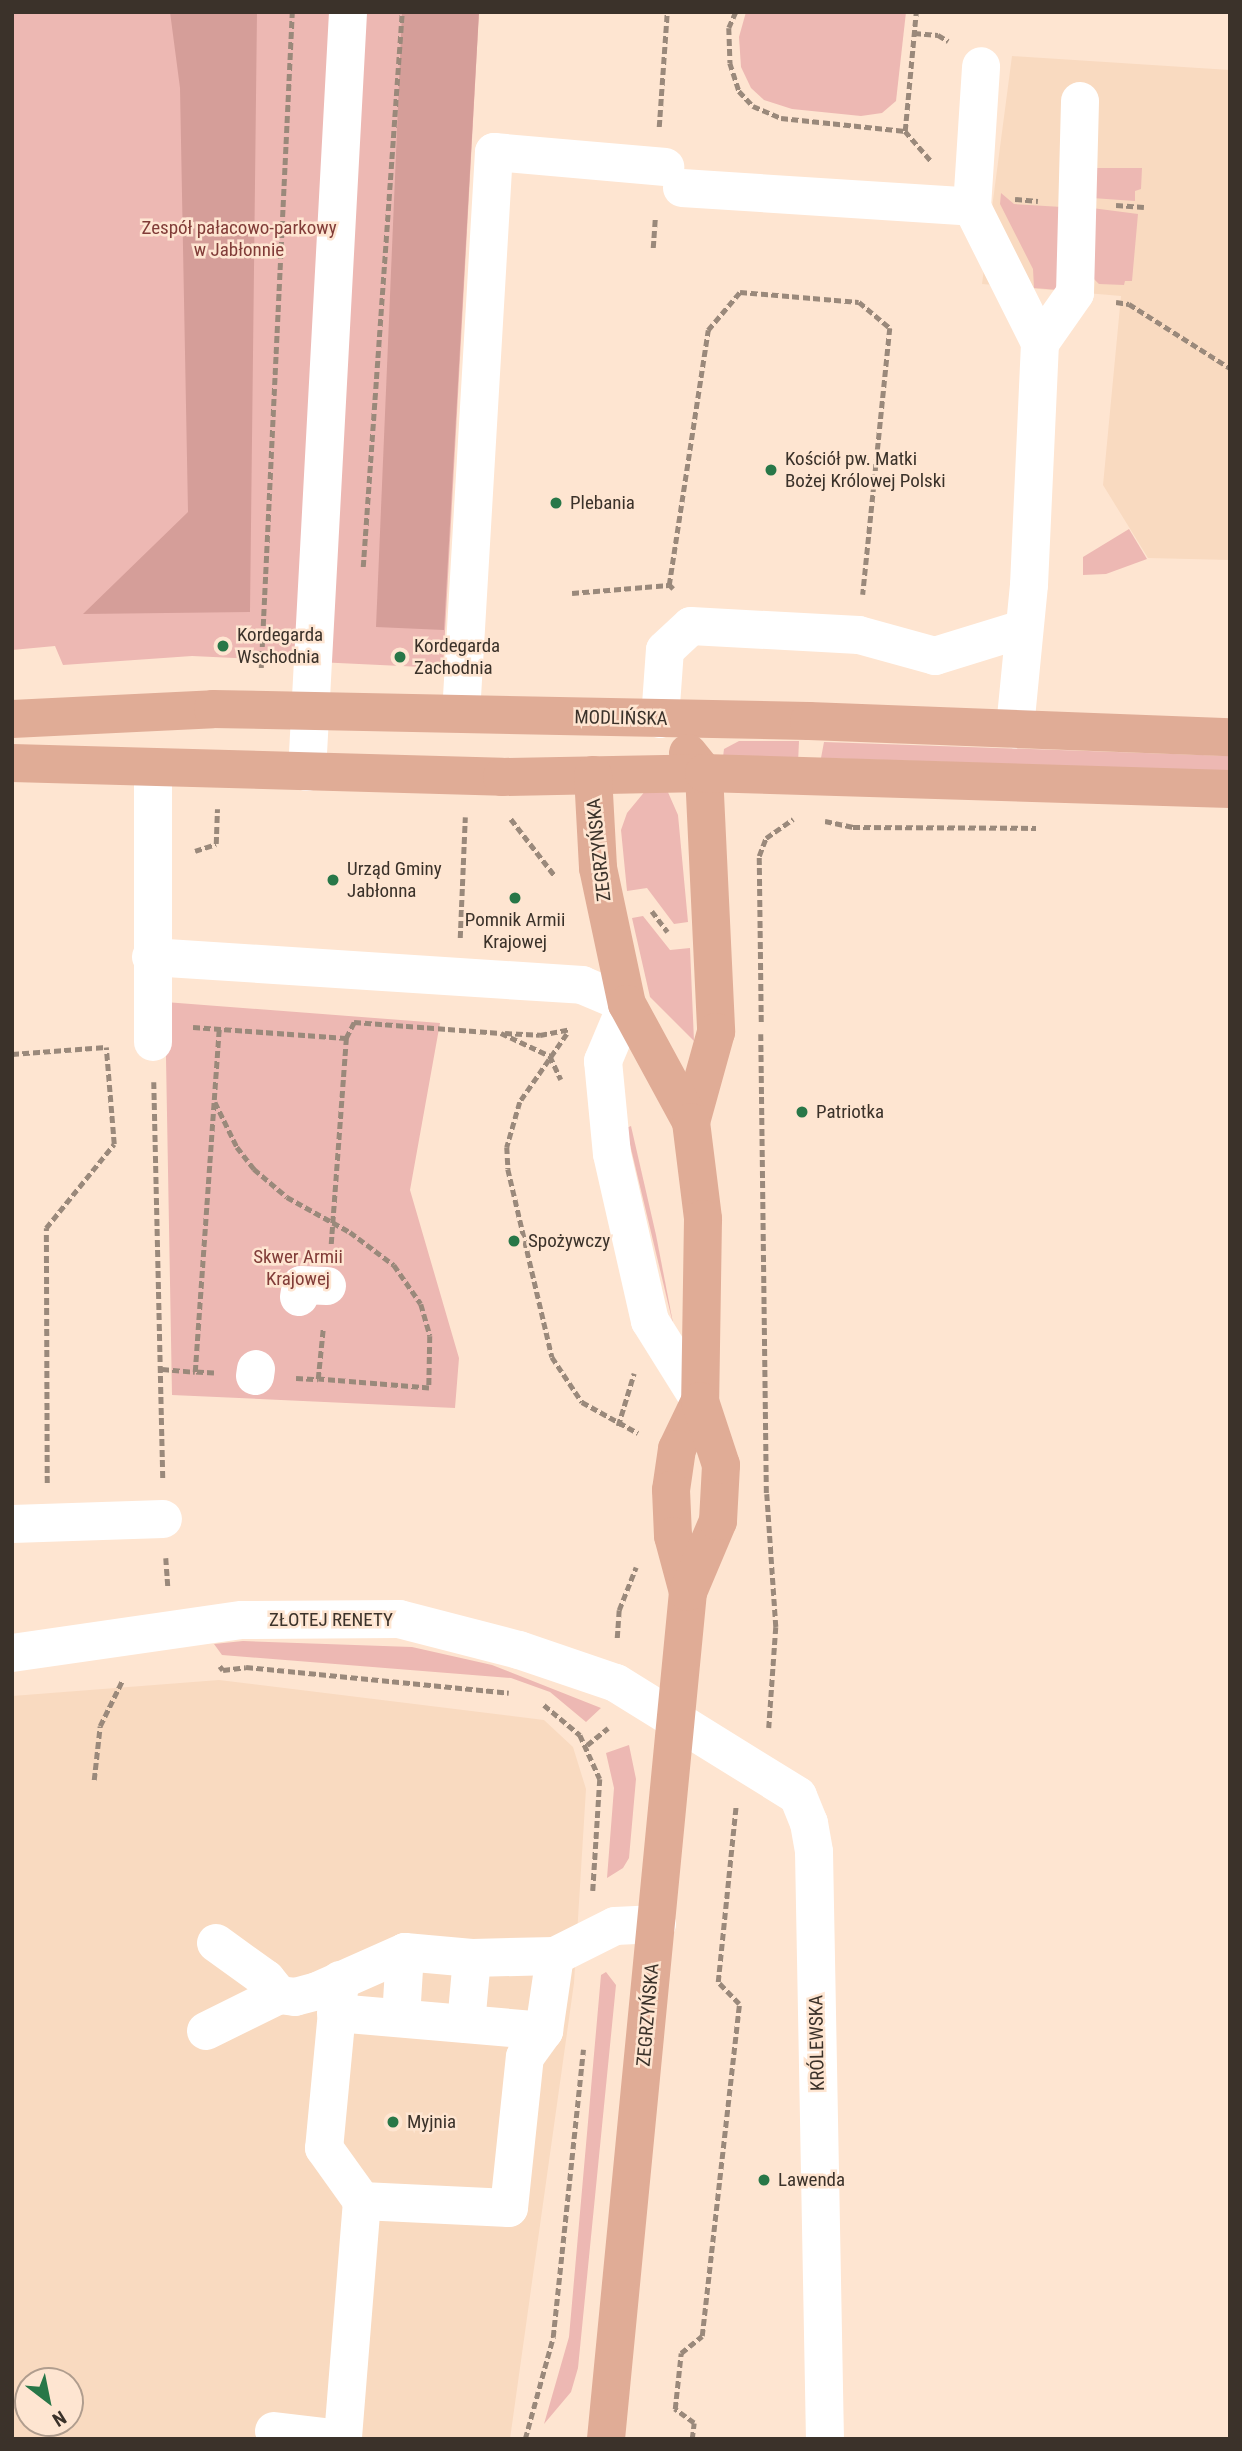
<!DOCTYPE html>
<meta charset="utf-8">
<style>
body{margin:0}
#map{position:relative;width:1242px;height:2451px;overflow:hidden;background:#fee5d1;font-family:"Roboto Condensed",sans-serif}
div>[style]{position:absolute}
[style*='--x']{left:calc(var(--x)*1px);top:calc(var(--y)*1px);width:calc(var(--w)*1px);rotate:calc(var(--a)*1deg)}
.built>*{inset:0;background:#f9dac0}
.green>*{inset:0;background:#edb8b3}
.forest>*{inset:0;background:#d59e99}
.path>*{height:4.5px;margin-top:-2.25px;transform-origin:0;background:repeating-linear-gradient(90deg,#9a897b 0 7px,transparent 0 10.5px)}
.minor>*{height:38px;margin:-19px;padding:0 19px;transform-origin:19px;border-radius:19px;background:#fff}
.major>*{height:38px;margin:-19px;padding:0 19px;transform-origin:19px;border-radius:19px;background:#e0ac96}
.dots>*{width:19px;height:19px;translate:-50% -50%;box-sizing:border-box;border:4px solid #fee5d1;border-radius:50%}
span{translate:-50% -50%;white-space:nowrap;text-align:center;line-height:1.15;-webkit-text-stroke:5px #fee5d1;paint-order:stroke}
.park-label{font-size:19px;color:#813c38}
.poi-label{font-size:19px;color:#3b322a}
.left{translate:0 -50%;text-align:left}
.street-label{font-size:19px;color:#3b322a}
.frame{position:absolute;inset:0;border:14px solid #3b322a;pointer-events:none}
.north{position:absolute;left:14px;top:2367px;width:70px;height:70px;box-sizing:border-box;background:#fee5d1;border:2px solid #b09d8e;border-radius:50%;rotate:148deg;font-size:19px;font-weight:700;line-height:28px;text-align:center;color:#3b322a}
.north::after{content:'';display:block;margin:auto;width:24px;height:32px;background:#287748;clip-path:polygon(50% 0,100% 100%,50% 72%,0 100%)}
</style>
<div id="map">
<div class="built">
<div style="clip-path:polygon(1012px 56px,1230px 70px,1230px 560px,1148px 558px,1103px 485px,1121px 296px,982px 284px)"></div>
<div style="clip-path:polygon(evenodd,219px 1680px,544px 1720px,573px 1747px,586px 1789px,574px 1983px,510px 2439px,12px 2439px,12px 1696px,219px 1680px,28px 2381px,70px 2381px,70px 2423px,28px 2423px,28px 2381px)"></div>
</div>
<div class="green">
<div style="clip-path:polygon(12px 12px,479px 12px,443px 668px,192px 656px,63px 665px,55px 646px,12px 650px)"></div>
<div style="clip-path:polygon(746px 12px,906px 12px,896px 101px,882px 113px,861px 116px,792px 109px,764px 100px,751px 88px,741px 67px,739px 37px)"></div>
<div style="clip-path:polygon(1093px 168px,1142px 168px,1141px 189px,1135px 191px,1135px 201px,1092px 198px)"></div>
<div style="clip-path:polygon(1001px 193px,1014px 204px,1062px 207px,1059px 290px,1034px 288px,1033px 269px,1000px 204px)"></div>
<div style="clip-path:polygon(1092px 208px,1138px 214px,1132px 281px,1125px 281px,1124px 285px,1099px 284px,1090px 275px)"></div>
<div style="clip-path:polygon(1129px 529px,1147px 559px,1106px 574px,1083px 575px,1083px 557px)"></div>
<div style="clip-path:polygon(739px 741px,799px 741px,798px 763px,723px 757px,724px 749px)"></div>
<div style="clip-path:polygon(824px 742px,1230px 756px,1230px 771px,821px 758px)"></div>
<div style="clip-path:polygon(646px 790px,667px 790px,678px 815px,688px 922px,674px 924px,647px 888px,627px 891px,621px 830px,627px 813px)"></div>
<div style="clip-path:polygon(643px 916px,670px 950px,690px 948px,694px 1041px,650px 997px,632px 918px)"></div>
<div style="clip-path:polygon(165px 1002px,440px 1023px,410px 1190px,459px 1358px,455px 1408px,172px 1395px)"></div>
<div style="clip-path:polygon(631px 1126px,656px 1235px,674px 1328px,626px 1128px)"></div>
<div style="clip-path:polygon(243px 1641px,412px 1647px,492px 1665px,601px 1708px,586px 1722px,550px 1692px,511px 1678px,222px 1655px,214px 1644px)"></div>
<div style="clip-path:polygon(629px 1745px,636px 1779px,629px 1858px,623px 1868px,607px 1878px,614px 1788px,606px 1753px)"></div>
<div style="clip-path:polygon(606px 1972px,616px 1985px,578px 2368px,571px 2392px,544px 2424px,569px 2337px,601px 1975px)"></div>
</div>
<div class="forest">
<div style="clip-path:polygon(170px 12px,257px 12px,250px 612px,83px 614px,188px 512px,180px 88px)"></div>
<div style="clip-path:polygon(402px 12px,479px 12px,444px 630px,376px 627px)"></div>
</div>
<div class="path">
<div style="--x:736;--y:12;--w:17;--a:114"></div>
<div style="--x:729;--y:28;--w:35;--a:88"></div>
<div style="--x:730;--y:63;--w:29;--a:72"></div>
<div style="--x:739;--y:91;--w:21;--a:47"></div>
<div style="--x:753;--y:106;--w:30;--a:23"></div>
<div style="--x:781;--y:118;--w:125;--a:6"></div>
<div style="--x:905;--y:131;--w:41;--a:48.9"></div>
<div style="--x:914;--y:33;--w:24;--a:5"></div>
<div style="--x:938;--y:35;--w:12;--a:31"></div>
<div style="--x:659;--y:127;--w:115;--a:-86"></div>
<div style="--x:905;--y:131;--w:120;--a:-84.7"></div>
<div style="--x:1015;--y:199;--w:23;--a:5"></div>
<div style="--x:1116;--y:205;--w:28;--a:4"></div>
<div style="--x:653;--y:248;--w:29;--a:-86"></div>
<div style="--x:1116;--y:302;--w:13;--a:9"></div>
<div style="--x:1129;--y:304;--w:120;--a:32.4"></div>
<div style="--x:363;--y:567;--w:556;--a:-85.98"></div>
<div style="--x:673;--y:589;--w:6;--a:-135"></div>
<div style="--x:669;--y:585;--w:258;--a:-81.3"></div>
<div style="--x:708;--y:330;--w:50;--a:-49.9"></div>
<div style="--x:740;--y:292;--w:119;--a:4.8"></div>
<div style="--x:859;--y:302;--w:40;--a:40"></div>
<div style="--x:890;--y:328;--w:268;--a:95.8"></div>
<div style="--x:572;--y:593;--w:97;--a:-4.7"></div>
<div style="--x:261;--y:668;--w:657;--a:-87.29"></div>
<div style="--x:511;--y:819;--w:72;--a:52.3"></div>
<div style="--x:825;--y:821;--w:29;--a:12"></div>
<div style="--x:853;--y:827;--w:183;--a:0.3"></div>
<div style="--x:195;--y:851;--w:22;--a:-18"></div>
<div style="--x:216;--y:844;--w:35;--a:-88"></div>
<div style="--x:652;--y:911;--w:26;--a:53"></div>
<div style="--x:460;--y:938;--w:121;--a:-87.6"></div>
<div style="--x:761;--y:1022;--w:166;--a:-90.7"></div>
<div style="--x:759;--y:856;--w:19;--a:-69"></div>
<div style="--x:766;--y:838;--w:33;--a:-35"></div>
<div style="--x:193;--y:1027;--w:153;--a:4.1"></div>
<div style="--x:505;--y:1033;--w:35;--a:3"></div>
<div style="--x:540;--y:1035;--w:31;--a:-11"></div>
<div style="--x:567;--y:1034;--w:83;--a:124.7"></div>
<div style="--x:520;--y:1102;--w:47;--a:106.1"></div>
<div style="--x:507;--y:1147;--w:22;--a:87"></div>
<div style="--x:508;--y:1169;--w:193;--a:76.8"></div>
<div style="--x:552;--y:1357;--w:54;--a:56.3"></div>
<div style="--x:582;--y:1402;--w:64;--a:29"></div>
<div style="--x:761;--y:1034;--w:460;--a:89.3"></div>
<div style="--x:767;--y:1494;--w:133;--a:86.1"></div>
<div style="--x:776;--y:1627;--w:101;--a:94"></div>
<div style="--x:12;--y:1054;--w:94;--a:-4.3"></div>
<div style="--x:154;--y:1082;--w:397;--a:88.7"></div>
<div style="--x:215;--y:1102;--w:50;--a:63.9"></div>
<div style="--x:237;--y:1147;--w:28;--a:52"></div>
<div style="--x:254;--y:1169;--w:43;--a:40.3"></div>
<div style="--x:287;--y:1197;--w:72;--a:29.1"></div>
<div style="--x:350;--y:1232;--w:55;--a:36.9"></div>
<div style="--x:394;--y:1265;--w:47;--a:55.3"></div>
<div style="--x:421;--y:1304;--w:33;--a:74"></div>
<div style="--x:430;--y:1336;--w:52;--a:91.1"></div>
<div style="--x:429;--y:1388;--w:111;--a:-175.4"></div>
<div style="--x:331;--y:1244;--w:207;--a:-85.8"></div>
<div style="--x:346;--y:1038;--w:18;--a:-63"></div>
<div style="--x:354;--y:1022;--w:147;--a:4.3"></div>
<div style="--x:501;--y:1033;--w:54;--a:25.1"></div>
<div style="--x:550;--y:1056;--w:26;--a:65"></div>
<div style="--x:162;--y:1369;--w:33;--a:5"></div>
<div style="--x:214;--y:1373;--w:19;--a:-177"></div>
<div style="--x:195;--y:1372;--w:344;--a:-86"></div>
<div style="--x:296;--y:1378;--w:22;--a:3"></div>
<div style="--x:318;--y:1379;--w:50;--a:-84.3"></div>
<div style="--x:618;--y:1426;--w:55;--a:-73.2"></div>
<div style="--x:47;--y:1483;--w:255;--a:-90.2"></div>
<div style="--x:46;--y:1228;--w:108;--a:-51"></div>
<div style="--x:114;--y:1144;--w:97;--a:-94.7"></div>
<div style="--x:166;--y:1558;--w:30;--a:86"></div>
<div style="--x:617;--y:1638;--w:28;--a:-86"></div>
<div style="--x:619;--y:1610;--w:46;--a:-68.4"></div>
<div style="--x:220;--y:1666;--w:5;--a:53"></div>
<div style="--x:223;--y:1670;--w:23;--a:-7"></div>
<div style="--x:246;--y:1667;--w:264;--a:5.6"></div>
<div style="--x:544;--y:1705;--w:47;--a:39.8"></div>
<div style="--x:580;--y:1735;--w:48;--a:65.6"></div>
<div style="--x:600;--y:1779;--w:112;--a:93.6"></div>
<div style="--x:587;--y:1745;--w:27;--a:-39"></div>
<div style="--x:94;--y:1780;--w:54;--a:-83.7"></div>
<div style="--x:100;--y:1726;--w:52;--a:-63.9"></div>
<div style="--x:525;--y:2439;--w:106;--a:-74.6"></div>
<div style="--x:553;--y:2337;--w:289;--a:-84"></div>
<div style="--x:692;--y:2439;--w:16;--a:-83"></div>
<div style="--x:694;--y:2423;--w:24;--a:-144"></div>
<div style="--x:675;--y:2409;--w:56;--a:-83.9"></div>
<div style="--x:681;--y:2353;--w:27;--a:-39"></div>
<div style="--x:702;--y:2336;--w:334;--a:-83.6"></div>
<div style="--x:739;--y:2004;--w:30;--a:-134"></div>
<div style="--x:718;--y:1982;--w:177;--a:-84.2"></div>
</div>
<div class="minor">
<div style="--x:682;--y:188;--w:291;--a:3.7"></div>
<div style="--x:972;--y:207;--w:152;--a:63.4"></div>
<div style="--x:1040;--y:343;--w:242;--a:92.6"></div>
<div style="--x:1029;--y:585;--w:145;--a:95.6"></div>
<div style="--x:972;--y:207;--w:141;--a:-86.3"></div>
<div style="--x:1040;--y:343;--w:61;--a:-55"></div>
<div style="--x:1075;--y:293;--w:192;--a:-88.5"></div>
<div style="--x:461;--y:714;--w:563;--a:-86.64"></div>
<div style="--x:494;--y:152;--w:172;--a:5"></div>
<div style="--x:660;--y:719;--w:69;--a:-85.9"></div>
<div style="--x:665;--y:650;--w:35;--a:-43"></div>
<div style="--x:691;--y:626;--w:168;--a:3.1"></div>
<div style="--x:859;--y:635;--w:79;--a:15.4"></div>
<div style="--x:935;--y:656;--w:92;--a:-17.1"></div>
<div style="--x:307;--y:772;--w:761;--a:-86.91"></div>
<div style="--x:151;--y:957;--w:432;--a:3.7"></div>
<div style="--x:582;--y:985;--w:49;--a:22.9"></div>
<div style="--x:627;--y:1004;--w:62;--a:112.8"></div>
<div style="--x:603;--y:1061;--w:93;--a:84.5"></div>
<div style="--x:612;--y:1154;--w:171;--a:77.2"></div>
<div style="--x:650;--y:1321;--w:94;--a:58"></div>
<div style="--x:153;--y:1042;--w:273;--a:-90"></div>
<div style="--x:299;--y:1297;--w:12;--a:-81"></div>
<div style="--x:301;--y:1285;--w:26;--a:2"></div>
<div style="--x:255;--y:1376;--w:7;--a:-82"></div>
<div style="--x:12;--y:1524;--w:151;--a:-1.9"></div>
<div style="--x:12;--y:1653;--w:232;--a:-8.2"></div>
<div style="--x:242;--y:1620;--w:157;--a:-0.4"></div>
<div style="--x:399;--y:1619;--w:124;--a:14.5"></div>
<div style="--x:519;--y:1650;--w:102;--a:18.8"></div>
<div style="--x:616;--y:1683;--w:214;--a:31.8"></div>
<div style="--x:798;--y:1796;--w:29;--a:68"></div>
<div style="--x:809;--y:1823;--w:29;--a:80"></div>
<div style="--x:814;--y:1852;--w:587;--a:88.93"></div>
<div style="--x:216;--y:1943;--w:62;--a:35.8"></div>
<div style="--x:266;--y:1979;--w:21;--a:51"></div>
<div style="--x:340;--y:1980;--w:169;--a:95.4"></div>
<div style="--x:324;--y:2148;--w:65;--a:54.4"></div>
<div style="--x:362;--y:2201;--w:239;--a:94.6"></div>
<div style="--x:336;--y:2013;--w:209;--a:4.9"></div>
<div style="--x:401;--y:2018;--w:66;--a:-86.5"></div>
<div style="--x:466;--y:2024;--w:66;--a:-84.8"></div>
<div style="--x:206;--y:2031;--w:81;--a:-26.3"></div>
<div style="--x:279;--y:1995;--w:16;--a:7"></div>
<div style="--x:295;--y:1997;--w:23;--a:-15"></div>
<div style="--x:317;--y:1991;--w:96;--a:-23.9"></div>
<div style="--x:405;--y:1952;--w:67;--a:5.1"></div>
<div style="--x:472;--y:1958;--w:83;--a:-1.4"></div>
<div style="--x:555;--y:1956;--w:67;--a:-26.6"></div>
<div style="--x:615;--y:1926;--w:42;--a:-2.7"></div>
<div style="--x:362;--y:2201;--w:147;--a:2.7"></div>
<div style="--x:509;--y:2208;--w:152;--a:-84"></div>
<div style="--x:525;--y:2057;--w:32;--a:-54"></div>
<div style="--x:544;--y:2031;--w:76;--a:-81.7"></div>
<div style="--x:274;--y:2431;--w:66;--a:6.9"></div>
</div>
<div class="major">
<div style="--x:12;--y:719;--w:201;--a:-2.8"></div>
<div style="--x:213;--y:709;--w:596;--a:1.15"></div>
<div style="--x:809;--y:721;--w:421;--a:2.2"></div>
<div style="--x:688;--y:753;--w:26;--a:51"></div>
<div style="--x:704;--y:773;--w:259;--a:87.3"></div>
<div style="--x:716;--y:1032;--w:93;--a:105.5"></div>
<div style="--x:12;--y:763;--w:490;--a:1.6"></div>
<div style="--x:502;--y:777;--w:202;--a:-1.1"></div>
<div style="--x:704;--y:773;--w:526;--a:1.74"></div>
<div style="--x:593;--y:775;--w:93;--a:86.9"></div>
<div style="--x:598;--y:868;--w:139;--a:78"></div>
<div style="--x:627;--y:1004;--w:134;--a:61.5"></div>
<div style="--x:691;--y:1122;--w:98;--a:82.9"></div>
<div style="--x:703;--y:1219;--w:182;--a:90.9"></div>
<div style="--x:700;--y:1401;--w:53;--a:115.6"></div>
<div style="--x:677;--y:1449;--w:41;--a:98.3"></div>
<div style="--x:671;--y:1490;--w:46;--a:87.5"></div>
<div style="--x:673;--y:1536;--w:58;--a:75"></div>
<div style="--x:688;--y:1592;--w:851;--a:95.53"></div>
<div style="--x:688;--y:1592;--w:77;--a:-67.1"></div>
<div style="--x:718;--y:1521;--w:56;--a:-86.9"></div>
<div style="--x:721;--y:1465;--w:67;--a:-108.2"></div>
</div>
<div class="dots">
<div style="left:771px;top:470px;background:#287748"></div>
<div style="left:556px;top:503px;background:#287748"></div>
<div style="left:223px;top:646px;background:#287748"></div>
<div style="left:400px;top:657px;background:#287748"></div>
<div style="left:333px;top:880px;background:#287748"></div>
<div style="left:515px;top:898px;background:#287748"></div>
<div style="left:802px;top:1112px;background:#287748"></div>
<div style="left:514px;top:1241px;background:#287748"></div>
<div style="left:393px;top:2122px;background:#287748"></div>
<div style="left:764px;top:2180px;background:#287748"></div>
</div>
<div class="park-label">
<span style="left:239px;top:239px">Zespół pałacowo-parkowy<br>w Jabłonnie</span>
<span style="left:298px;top:1268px">Skwer Armii<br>Krajowej</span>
</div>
<div class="poi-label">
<span class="left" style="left:785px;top:470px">Kościół pw. Matki<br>Bożej Królowej Polski</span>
<span class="left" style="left:570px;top:503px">Plebania</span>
<span class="left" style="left:237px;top:646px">Kordegarda<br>Wschodnia</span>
<span class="left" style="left:414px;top:657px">Kordegarda<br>Zachodnia</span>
<span class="left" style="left:347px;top:880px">Urząd Gminy<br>Jabłonna</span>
<span style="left:515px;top:931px">Pomnik Armii<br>Krajowej</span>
<span class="left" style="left:816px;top:1112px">Patriotka</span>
<span class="left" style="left:528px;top:1241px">Spożywczy</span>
<span class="left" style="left:407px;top:2122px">Myjnia</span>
<span class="left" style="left:778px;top:2180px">Lawenda</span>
</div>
<div class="street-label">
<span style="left:621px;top:718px;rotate:1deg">MODLIŃSKA</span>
<span style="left:599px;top:850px;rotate:-96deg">ZEGRZYŃSKA</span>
<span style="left:331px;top:1620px">ZŁOTEJ RENETY</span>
<span style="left:648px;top:2015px;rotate:-85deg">ZEGRZYŃSKA</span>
<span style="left:817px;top:2043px;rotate:-91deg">KRÓLEWSKA</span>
</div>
<div class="frame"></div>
<div class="north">N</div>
</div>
